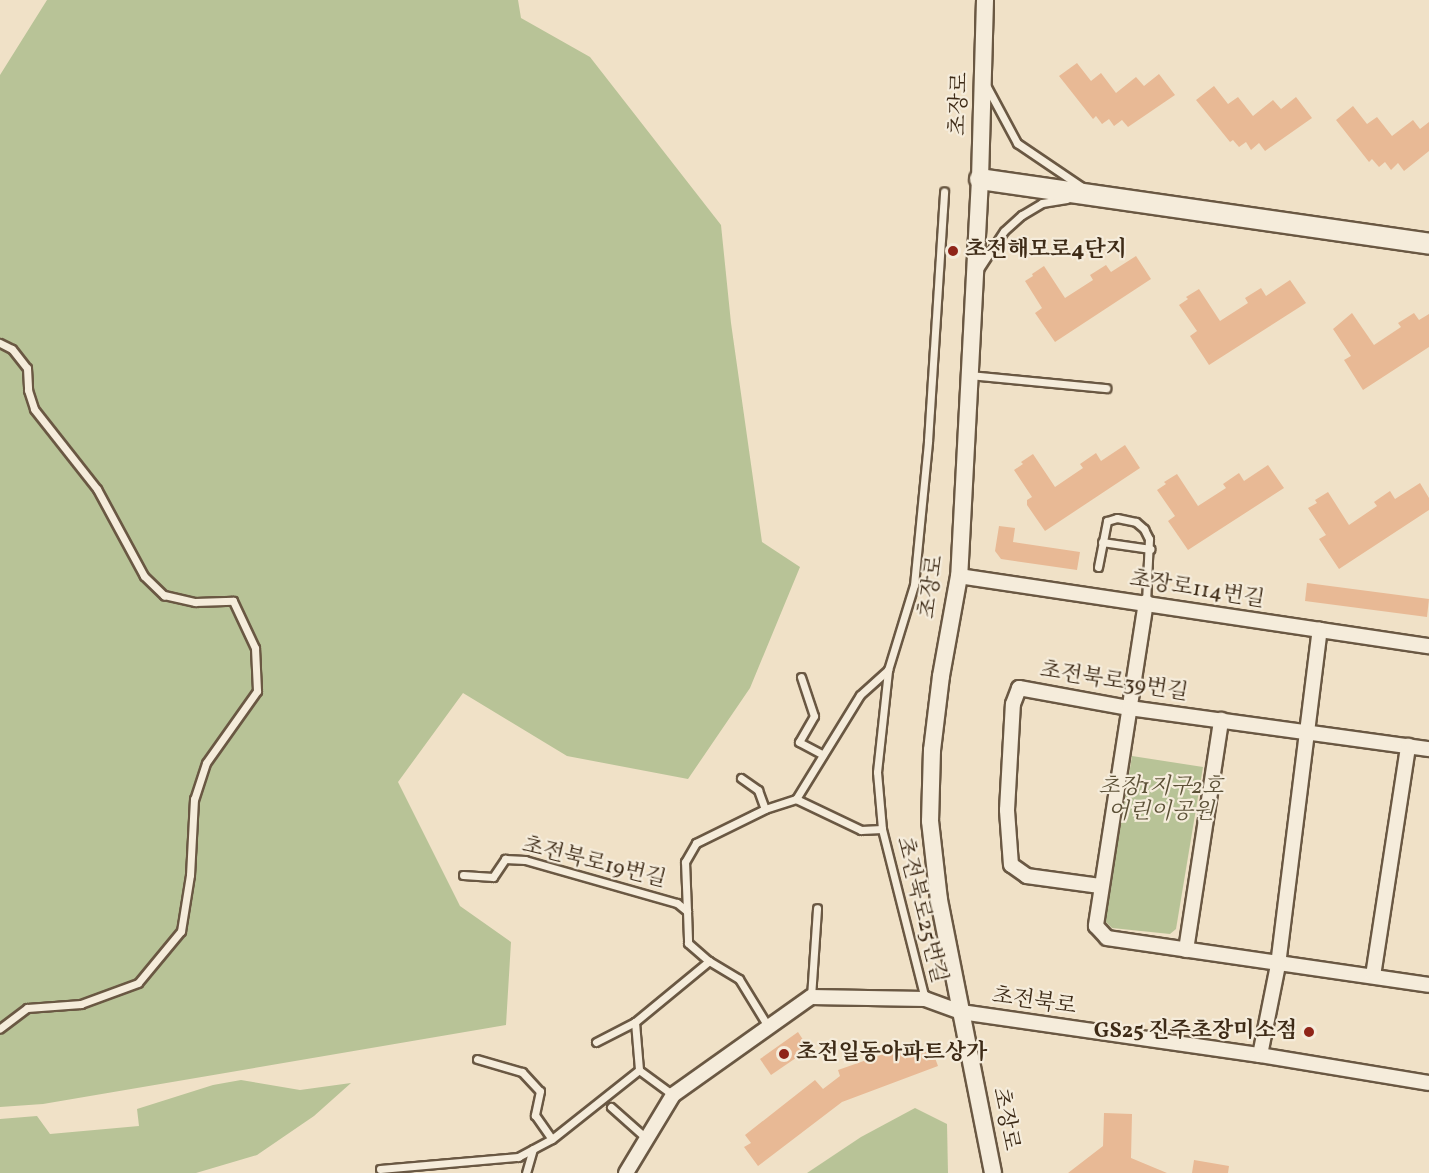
<!DOCTYPE html>
<meta charset="utf-8">
<style>
body{margin:0}
#map{position:relative;width:1429px;height:1173px;overflow:hidden;background:#f0e1c7;font-family:Vollkorn,"Noto Serif KR",serif}
div>[style]{position:absolute}
[style*='--x']{left:calc(var(--x)*1px);top:calc(var(--y)*1px);width:calc(var(--w)*1px);rotate:calc(var(--a)*1deg)}
.green>*{inset:0;background:#b8c397}
.building>*{inset:0;background:#e8b995}
.roads{filter:drop-shadow(2px 0 #6a5843) drop-shadow(-2px 0 #6a5843) drop-shadow(0 2px #6a5843) drop-shadow(0 -2px #6a5843)}
.service>*{height:7px;margin:-3.5px;padding:0 3.5px;transform-origin:3.5px;border-radius:3.5px;background:#f5ecdb}
.minor>*{height:14px;margin:-7px;padding:0 7px;transform-origin:7px;border-radius:7px;background:#f5ecdb}
.tertiary>*{height:16px;margin:-8px;padding:0 8px;transform-origin:8px;border-radius:8px;background:#f5ecdb}
.secondary>*{height:20px;margin:-10px;padding:0 10px;transform-origin:10px;border-radius:10px;background:#f5ecdb}
.dots>*{width:16px;height:16px;translate:-50% -50%;box-sizing:border-box;border:3px solid #f5ecdb;border-radius:50%}
span{translate:-50% -50%;white-space:nowrap;text-align:center;line-height:1.15;-webkit-text-stroke:4.5px #f5ecdb;paint-order:stroke}
.street-label{font-size:22px;color:#3e2b17}
.poi-label{font-size:22px;color:#3e2b17;font-weight:700}
.left{translate:0 -50%;text-align:left}
.right{translate:-100% -50%;text-align:right}
.park-label{font-size:22px;color:#5c5137;font-style:italic}
</style>
<div id="map">
<div class="green">
<div style="clip-path:polygon(47px 0,518px 0,521px 18px,590px 57px,721px 225px,731px 323px,762px 542px,800px 567px,750px 688px,688px 779px,567px 756px,463px 693px,398px 782px,460px 906px,511px 942px,506px 1025px,43px 1104px,0 1107px,0 75px)"></div>
<div style="clip-path:polygon(1132px 756px,1203px 767px,1176px 929px,1170px 934px,1112px 928px,1105px 921px)"></div>
<div style="clip-path:polygon(241px 1080px,300px 1090px,351px 1083px,314px 1116px,257px 1155px,196px 1173px,0 1173px,0 1119px,37px 1116px,50px 1134px,139px 1126px,137px 1109px,213px 1085px)"></div>
<div style="clip-path:polygon(915px 1108px,947px 1124px,948px 1173px,807px 1173px,861px 1137px)"></div>
</div>
<div class="building">
<div style="clip-path:polygon(1077px 63px,1091px 81px,1101px 73px,1116px 93px,1136px 77px,1144px 86px,1159px 74px,1175px 95px,1128px 127px,1122px 120px,1114px 126px,1109px 119px,1102px 124px,1096px 116px,1093px 119px,1059px 76px)"></div>
<div style="clip-path:polygon(1214px 86px,1228px 104px,1238px 97px,1253px 116px,1273px 100px,1281px 109px,1296px 97px,1312px 118px,1265px 151px,1259px 143px,1251px 150px,1246px 142px,1239px 147px,1233px 140px,1230px 142px,1196px 100px)"></div>
<div style="clip-path:polygon(1353px 106px,1367px 124px,1377px 117px,1392px 136px,1413px 120px,1420px 129px,1429px 122px,1429px 151px,1404px 171px,1398px 163px,1391px 170px,1385px 162px,1379px 167px,1372px 159px,1369px 162px,1336px 120px)"></div>
<div style="clip-path:polygon(1136px 256px,1151px 279px,1055px 342px,1035px 313px,1042px 308px,1025px 281px,1033px 276px,1032px 274px,1044px 266px,1065px 298px,1093px 280px,1090px 275px,1106px 265px,1111px 272px)"></div>
<div style="clip-path:polygon(1290px 280px,1306px 303px,1209px 365px,1190px 336px,1197px 331px,1179px 305px,1188px 299px,1186px 297px,1199px 289px,1220px 321px,1248px 303px,1245px 298px,1261px 288px,1266px 296px)"></div>
<div style="clip-path:polygon(1352px 313px,1374px 345px,1401px 327px,1398px 323px,1414px 313px,1419px 320px,1429px 314px,1429px 347px,1363px 390px,1344px 360px,1351px 356px,1333px 329px)"></div>
<div style="clip-path:polygon(1125px 445px,1140px 468px,1045px 531px,1027px 505px,1027px 500px,1032px 497px,1014px 470px,1023px 464px,1021px 462px,1033px 454px,1055px 487px,1083px 468px,1080px 464px,1096px 453px,1101px 461px)"></div>
<div style="clip-path:polygon(1268px 465px,1284px 488px,1188px 550px,1168px 521px,1175px 516px,1157px 490px,1166px 484px,1164px 482px,1177px 474px,1198px 506px,1226px 488px,1223px 484px,1239px 473px,1244px 481px)"></div>
<div style="clip-path:polygon(1420px 483px,1429px 498px,1429px 510px,1339px 569px,1319px 539px,1326px 535px,1308px 508px,1317px 503px,1315px 500px,1328px 492px,1349px 525px,1377px 506px,1374px 502px,1390px 491px,1395px 499px)"></div>
<div style="clip-path:polygon(999px 526px,1015px 528px,1013px 542px,1080px 552px,1077px 570px,1001px 559px,995px 551px)"></div>
<div style="clip-path:polygon(1307px 583px,1429px 599px,1427px 617px,1305px 601px)"></div>
<div style="clip-path:polygon(798px 1032px,809px 1049px,771px 1075px,760px 1059px)"></div>
<div style="clip-path:polygon(918px 1042px,923px 1053px,932px 1050px,938px 1066px,842px 1102px,758px 1166px,744px 1147px,751px 1143px,745px 1135px,815px 1080px,823px 1089px,840px 1076px,838px 1070px)"></div>
<div style="clip-path:polygon(1104px 1113px,1132px 1114px,1131px 1158px,1167px 1173px,1068px 1173px,1103px 1146px)"></div>
<div style="clip-path:polygon(1194px 1160px,1229px 1166px,1228px 1173px,1192px 1173px)"></div>
</div>
<div class="roads">
<div class="service">
<div style="--x:987;--y:87;--w:64;--a:61.8"></div>
<div style="--x:1017;--y:143;--w:78;--a:34.1"></div>
<div style="--x:979;--y:269;--w:45;--a:-56.7"></div>
<div style="--x:1004;--y:231;--w:24;--a:-42"></div>
<div style="--x:1022;--y:215;--w:23;--a:-31"></div>
<div style="--x:1042;--y:203;--w:25;--a:-9"></div>
<div style="--x:0;--y:343;--w:13;--a:27"></div>
<div style="--x:12;--y:349;--w:24;--a:52"></div>
<div style="--x:27;--y:368;--w:22;--a:87"></div>
<div style="--x:28;--y:390;--w:20;--a:72"></div>
<div style="--x:34;--y:409;--w:102;--a:51.8"></div>
<div style="--x:97;--y:489;--w:99;--a:61.6"></div>
<div style="--x:144;--y:576;--w:28;--a:44"></div>
<div style="--x:164;--y:595;--w:32;--a:13"></div>
<div style="--x:195;--y:602;--w:38;--a:-2"></div>
<div style="--x:233;--y:601;--w:52;--a:64.9"></div>
<div style="--x:255;--y:648;--w:43;--a:87.3"></div>
<div style="--x:257;--y:691;--w:88;--a:125.3"></div>
<div style="--x:206;--y:763;--w:38;--a:108"></div>
<div style="--x:194;--y:799;--w:76;--a:93"></div>
<div style="--x:190;--y:875;--w:57;--a:99.1"></div>
<div style="--x:181;--y:931;--w:67;--a:129.6"></div>
<div style="--x:138;--y:983;--w:61;--a:159.8"></div>
<div style="--x:81;--y:1004;--w:54;--a:175.8"></div>
<div style="--x:27;--y:1008;--w:34;--a:143"></div>
<div style="--x:970;--y:375;--w:137;--a:5.5"></div>
<div style="--x:1102;--y:542;--w:49;--a:8.3"></div>
<div style="--x:1098;--y:567;--w:47;--a:-78.9"></div>
<div style="--x:1107;--y:521;--w:10;--a:-17"></div>
<div style="--x:1117;--y:518;--w:19;--a:12"></div>
<div style="--x:1136;--y:522;--w:11;--a:41"></div>
<div style="--x:1144;--y:529;--w:11;--a:63"></div>
<div style="--x:1149;--y:539;--w:63;--a:92.7"></div>
<div style="--x:801;--y:677;--w:41;--a:71.6"></div>
<div style="--x:814;--y:716;--w:30;--a:120"></div>
<div style="--x:799;--y:742;--w:27;--a:28"></div>
<div style="--x:741;--y:778;--w:21;--a:35"></div>
<div style="--x:758;--y:790;--w:20;--a:70"></div>
<div style="--x:796;--y:799;--w:72;--a:25.5"></div>
<div style="--x:861;--y:830;--w:21;--a:-3"></div>
<div style="--x:463;--y:875;--w:30;--a:4"></div>
<div style="--x:493;--y:877;--w:22;--a:-56"></div>
<div style="--x:505;--y:859;--w:20;--a:3"></div>
<div style="--x:525;--y:860;--w:158;--a:15.8"></div>
<div style="--x:677;--y:903;--w:13;--a:39"></div>
<div style="--x:687;--y:911;--w:32;--a:88"></div>
<div style="--x:688;--y:943;--w:28;--a:41"></div>
<div style="--x:709;--y:961;--w:35;--a:31"></div>
<div style="--x:739;--y:979;--w:57;--a:58.5"></div>
<div style="--x:687;--y:911;--w:49;--a:-92.3"></div>
<div style="--x:685;--y:862;--w:22;--a:-60"></div>
<div style="--x:696;--y:843;--w:77;--a:-26.2"></div>
<div style="--x:765;--y:809;--w:33;--a:-18"></div>
<div style="--x:796;--y:799;--w:122;--a:-58.4"></div>
<div style="--x:860;--y:695;--w:38;--a:-42"></div>
<div style="--x:811;--y:997;--w:89;--a:-86.1"></div>
<div style="--x:925;--y:999;--w:175;--a:-104.2"></div>
<div style="--x:882;--y:829;--w:57;--a:-95"></div>
<div style="--x:877;--y:772;--w:103;--a:-83.8"></div>
<div style="--x:888;--y:670;--w:89;--a:-73"></div>
<div style="--x:914;--y:585;--w:145;--a:-84.4"></div>
<div style="--x:928;--y:441;--w:250;--a:-86.3"></div>
<div style="--x:635;--y:1022;--w:48;--a:85.2"></div>
<div style="--x:596;--y:1042;--w:44;--a:-27.1"></div>
<div style="--x:635;--y:1022;--w:96;--a:-39.5"></div>
<div style="--x:477;--y:1059;--w:47;--a:16.1"></div>
<div style="--x:522;--y:1072;--w:26;--a:47"></div>
<div style="--x:540;--y:1091;--w:25;--a:102"></div>
<div style="--x:535;--y:1115;--w:29;--a:55"></div>
<div style="--x:611;--y:1107;--w:48;--a:41.6"></div>
<div style="--x:380;--y:1169;--w:139;--a:-5"></div>
<div style="--x:518;--y:1157;--w:38;--a:-28"></div>
<div style="--x:552;--y:1139;--w:111;--a:-38.4"></div>
<div style="--x:639;--y:1070;--w:42;--a:36.3"></div>
<div style="--x:526;--y:1173;--w:25;--a:-74"></div>
</div>
<div class="minor">
<div style="--x:959;--y:576;--w:475;--a:8.5"></div>
<div style="--x:1146;--y:602;--w:328;--a:98.8"></div>
<div style="--x:1096;--y:926;--w:16;--a:47"></div>
<div style="--x:1107;--y:938;--w:325;--a:8.3"></div>
<div style="--x:1100;--y:886;--w:74;--a:-172.2"></div>
<div style="--x:1027;--y:876;--w:19;--a:-145"></div>
<div style="--x:1011;--y:865;--w:55;--a:-94.2"></div>
<div style="--x:1007;--y:810;--w:106;--a:-86.8"></div>
<div style="--x:1013;--y:704;--w:17;--a:-69"></div>
<div style="--x:1019;--y:688;--w:112;--a:10.3"></div>
<div style="--x:1129;--y:708;--w:303;--a:7.8"></div>
<div style="--x:1186;--y:950;--w:233;--a:-81.3"></div>
<div style="--x:1373;--y:976;--w:233;--a:-81.3"></div>
<div style="--x:1260;--y:1055;--w:92;--a:-78.7"></div>
<div style="--x:1278;--y:965;--w:338;--a:-82.9"></div>
<div style="--x:626;--y:1173;--w:91;--a:-58.9"></div>
<div style="--x:673;--y:1095;--w:169;--a:-35.4"></div>
<div style="--x:811;--y:997;--w:114;--a:1"></div>
<div style="--x:925;--y:999;--w:38;--a:20"></div>
<div style="--x:961;--y:1012;--w:302;--a:8.2"></div>
<div style="--x:1260;--y:1055;--w:171;--a:9.4"></div>
</div>
<div class="tertiary">
<div style="--x:985;--y:0;--w:179;--a:91.6"></div>
<div style="--x:980;--y:179;--w:398;--a:93"></div>
<div style="--x:959;--y:576;--w:102;--a:100.2"></div>
<div style="--x:941;--y:676;--w:75;--a:96.9"></div>
<div style="--x:932;--y:750;--w:71;--a:91.6"></div>
<div style="--x:930;--y:821;--w:80;--a:83.5"></div>
<div style="--x:939;--y:900;--w:278;--a:78.8"></div>
</div>
<div class="secondary">
<div style="--x:980;--y:179;--w:454;--a:8.2"></div>
</div>
</div>
<div class="dots">
<div style="left:953px;top:251px;background:#8f2418"></div>
<div style="left:1309px;top:1032px;background:#8f2418"></div>
<div style="left:784px;top:1054px;background:#8f2418"></div>
</div>
<div class="street-label">
<span style="left:960px;top:104px;rotate:-88deg">초장로</span>
<span style="left:932px;top:587px;rotate:-82deg">초장로</span>
<span style="left:1197px;top:590px;rotate:9deg">초장로114번길</span>
<span style="left:1114px;top:682px;rotate:9deg">초전북로39번길</span>
<span style="left:594px;top:863px;rotate:14deg">초전북로19번길</span>
<span style="left:921px;top:910px;rotate:76deg">초전북로25번길</span>
<span style="left:1034px;top:1002px;rotate:8deg">초전북로</span>
<span style="left:1005px;top:1119px;rotate:79deg">초장로</span>
</div>
<div class="poi-label">
<span class="left" style="left:965px;top:251px">초전해모로4단지</span>
<span class="right" style="left:1297px;top:1032px">GS25 진주초장미소점</span>
<span class="left" style="left:796px;top:1054px">초전일동아파트상가</span>
</div>
<div class="park-label">
<span style="left:1161px;top:800px">초장1지구2호<br>어린이공원</span>
</div>
</div>
